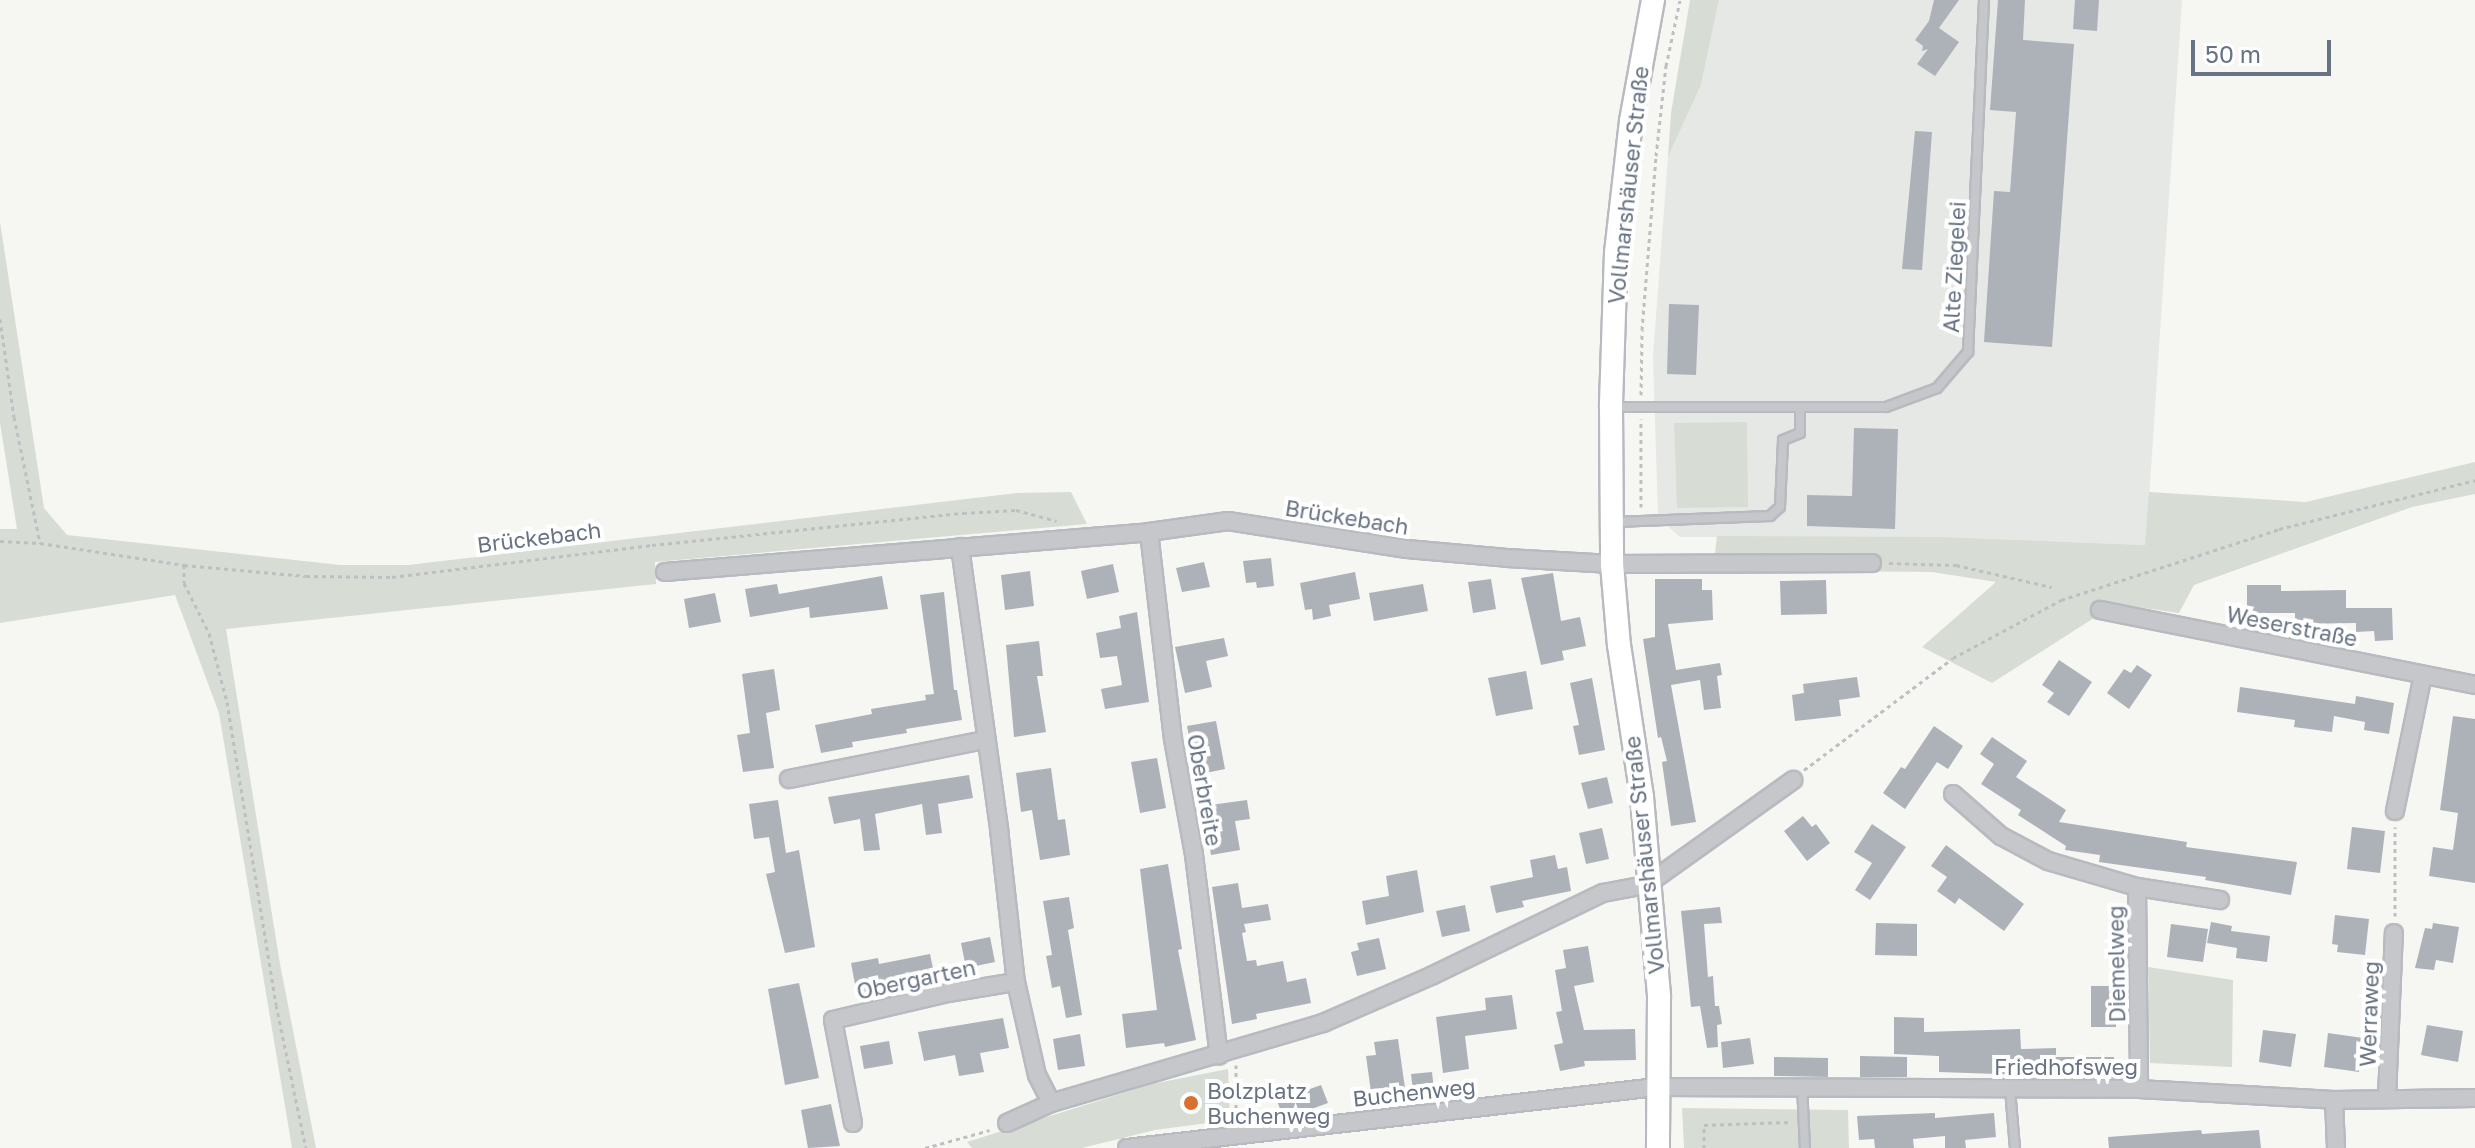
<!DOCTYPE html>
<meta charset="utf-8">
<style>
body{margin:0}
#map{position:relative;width:2475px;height:1148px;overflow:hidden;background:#f6f6f3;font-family:"Golos Text",sans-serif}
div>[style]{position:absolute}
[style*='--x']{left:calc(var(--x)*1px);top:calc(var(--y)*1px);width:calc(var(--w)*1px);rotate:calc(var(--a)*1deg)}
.built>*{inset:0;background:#e6e8e6}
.green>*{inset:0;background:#d7ddd4}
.building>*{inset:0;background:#adb2b9}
.path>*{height:3px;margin-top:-1.5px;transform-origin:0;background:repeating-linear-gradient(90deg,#bebfc2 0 4px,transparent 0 8px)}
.roads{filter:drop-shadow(2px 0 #b7babf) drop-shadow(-2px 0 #b7babf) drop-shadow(0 2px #b7babf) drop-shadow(0 -2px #b7babf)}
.lane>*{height:8px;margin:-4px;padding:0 4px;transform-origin:4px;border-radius:4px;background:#c5c7cb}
.street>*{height:16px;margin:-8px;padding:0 8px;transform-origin:8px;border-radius:8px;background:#c5c7cb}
.secondary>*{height:22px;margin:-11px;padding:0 11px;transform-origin:11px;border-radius:11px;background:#fff}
.dots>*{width:22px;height:22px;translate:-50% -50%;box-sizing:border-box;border:4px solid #fff;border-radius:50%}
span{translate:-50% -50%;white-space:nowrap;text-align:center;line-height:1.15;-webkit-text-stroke:8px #fff;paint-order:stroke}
.street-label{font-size:22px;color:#677282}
.poi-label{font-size:22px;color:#677282}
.left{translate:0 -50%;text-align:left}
.scale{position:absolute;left:2191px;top:40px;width:140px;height:36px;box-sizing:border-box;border:4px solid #677282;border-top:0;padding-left:10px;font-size:24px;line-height:28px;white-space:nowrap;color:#677282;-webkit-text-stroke:6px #fff;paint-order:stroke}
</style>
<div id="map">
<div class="built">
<div style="clip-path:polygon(1719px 0,2182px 0,2146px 545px,1943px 537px,1680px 537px,1658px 518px,1653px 356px,1668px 157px,1701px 85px)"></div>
</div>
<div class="green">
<div style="clip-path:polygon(1690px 0,1719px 0,1701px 85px,1668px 157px,1671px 113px)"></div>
<div style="clip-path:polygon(0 222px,44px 508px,67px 535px,340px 565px,408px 565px,1017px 493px,1071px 492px,1087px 524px,655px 562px,656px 584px,226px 629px,280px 964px,316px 1148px,292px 1148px,219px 713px,175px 595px,0 623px,0 529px,17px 529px,0 423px)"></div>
<div style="clip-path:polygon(1747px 422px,1748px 507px,1677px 508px,1674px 423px)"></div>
<div style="clip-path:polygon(2475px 462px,2475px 494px,2412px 507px,2194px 585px,2179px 613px,2116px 604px,1992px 683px,1922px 647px,1996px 582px,1932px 572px,1713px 570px,1717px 536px,1943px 537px,2145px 545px,2149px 492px,2306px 502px)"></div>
<div style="clip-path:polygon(2148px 967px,2233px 980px,2232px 1067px,2150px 1063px)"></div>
<div style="clip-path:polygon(1228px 1069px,1230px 1120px,1155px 1130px,1082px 1148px,972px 1148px,967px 1142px,1152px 1084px)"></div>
<div style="clip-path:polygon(1682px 1108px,1848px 1110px,1849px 1148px,1684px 1148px)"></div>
</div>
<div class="building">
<div style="clip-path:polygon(1934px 0,1959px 0,1939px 28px,1959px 42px,1935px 76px,1917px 64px,1928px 49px,1922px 51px,1923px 46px,1915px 40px,1929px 21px)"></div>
<div style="clip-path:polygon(1998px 0,2025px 0,2023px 40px,2074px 44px,2052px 347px,1984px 342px,1994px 191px,2010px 192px,2016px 112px,1990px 110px)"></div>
<div style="clip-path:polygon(2075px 0,2099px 0,2097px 31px,2073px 29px)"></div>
<div style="clip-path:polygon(1915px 131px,1932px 132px,1922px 270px,1902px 269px)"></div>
<div style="clip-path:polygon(1669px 304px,1699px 305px,1696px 375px,1667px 374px)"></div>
<div style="clip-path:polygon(1854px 428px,1898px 429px,1895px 529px,1807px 526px,1807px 495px,1852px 496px)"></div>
<div style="clip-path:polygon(1271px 558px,1274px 586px,1257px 588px,1256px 582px,1246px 583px,1243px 561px)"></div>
<div style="clip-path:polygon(1204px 562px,1210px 587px,1182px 592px,1176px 568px)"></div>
<div style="clip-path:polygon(1113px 564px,1119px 592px,1087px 599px,1081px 571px)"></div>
<div style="clip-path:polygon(1030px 571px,1034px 606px,1005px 610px,1001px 575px)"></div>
<div style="clip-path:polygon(1355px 572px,1360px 599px,1329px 605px,1331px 616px,1313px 620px,1312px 609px,1305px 610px,1300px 583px)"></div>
<div style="clip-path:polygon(1553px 573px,1561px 621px,1580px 617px,1586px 646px,1562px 651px,1564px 660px,1541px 665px,1521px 578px)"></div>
<div style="clip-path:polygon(882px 576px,888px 609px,810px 618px,809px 607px,750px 617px,745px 589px,777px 584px,779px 594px)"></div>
<div style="clip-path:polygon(1491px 579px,1496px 609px,1473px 613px,1468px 582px)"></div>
<div style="clip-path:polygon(1655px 579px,1702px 579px,1702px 590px,1712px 590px,1713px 620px,1668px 624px,1676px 670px,1720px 663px,1722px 675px,1717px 676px,1721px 708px,1704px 710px,1700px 680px,1671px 685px,1696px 822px,1671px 826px,1662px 762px,1667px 761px,1661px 737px,1658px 738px,1643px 639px,1655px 637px)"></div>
<div style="clip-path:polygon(1826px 580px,1827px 614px,1781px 615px,1780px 581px)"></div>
<div style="clip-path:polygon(1423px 584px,1428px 611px,1374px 621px,1369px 593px)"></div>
<div style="clip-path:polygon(2247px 585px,2281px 585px,2281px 591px,2346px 590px,2346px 608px,2392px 608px,2393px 640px,2375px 641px,2374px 631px,2356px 632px,2356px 623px,2295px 624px,2295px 613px,2247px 613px)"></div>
<div style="clip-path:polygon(944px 592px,954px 690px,957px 690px,962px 720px,906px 729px,907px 733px,852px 742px,853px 747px,821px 753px,815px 725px,872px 714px,871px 709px,926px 700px,925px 695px,934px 694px,920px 595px)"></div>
<div style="clip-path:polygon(715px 593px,721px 622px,689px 628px,684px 599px)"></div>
<div style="clip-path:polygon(1137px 612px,1149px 702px,1105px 709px,1101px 689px,1122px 685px,1117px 656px,1100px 658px,1096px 633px,1121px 628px,1119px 616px)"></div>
<div style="clip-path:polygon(1224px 638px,1228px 656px,1206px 661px,1212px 687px,1185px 693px,1175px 647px)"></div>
<div style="clip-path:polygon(1039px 641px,1043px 676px,1037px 676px,1046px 732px,1014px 737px,1006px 645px)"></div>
<div style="clip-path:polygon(2059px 660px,2092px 682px,2069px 716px,2047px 702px,2054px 693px,2042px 685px)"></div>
<div style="clip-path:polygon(2137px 665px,2152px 675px,2129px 709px,2107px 693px,2124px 669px,2131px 673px)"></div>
<div style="clip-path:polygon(774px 669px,780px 710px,766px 713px,774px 768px,743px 772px,737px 735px,750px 733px,742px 674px)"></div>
<div style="clip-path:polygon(1526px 671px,1533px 709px,1496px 716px,1488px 678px)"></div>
<div style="clip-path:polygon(1857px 677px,1860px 697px,1839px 700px,1841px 716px,1795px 721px,1792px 695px,1804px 693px,1803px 684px)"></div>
<div style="clip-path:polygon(1592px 678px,1605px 750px,1579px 755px,1573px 726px,1579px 725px,1570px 683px)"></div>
<div style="clip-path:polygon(2240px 687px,2355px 704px,2356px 696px,2394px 703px,2389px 734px,2364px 730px,2365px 722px,2334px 716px,2332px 732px,2294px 727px,2295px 720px,2237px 712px)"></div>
<div style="clip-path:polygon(2453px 716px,2475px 719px,2475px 883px,2429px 876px,2433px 847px,2453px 850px,2458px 813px,2440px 810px)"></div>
<div style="clip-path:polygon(1216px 721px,1225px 769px,1196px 775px,1187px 726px)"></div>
<div style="clip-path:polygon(1934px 726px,1963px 746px,1948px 769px,1937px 762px,1905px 809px,1883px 793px,1901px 767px,1905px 769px)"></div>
<div style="clip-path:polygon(1992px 737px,2027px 761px,2016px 777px,2066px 810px,2059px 822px,2187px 842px,2186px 847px,2297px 862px,2291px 895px,2205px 880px,2206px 877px,2099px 862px,2100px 855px,2065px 850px,2066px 846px,2018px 815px,2021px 810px,1981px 784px,1994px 764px,1980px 754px)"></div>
<div style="clip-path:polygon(1157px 758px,1166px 808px,1140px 813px,1131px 762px)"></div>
<div style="clip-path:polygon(1051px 768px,1058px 820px,1065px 819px,1070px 855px,1040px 860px,1032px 810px,1021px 812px,1016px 773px)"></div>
<div style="clip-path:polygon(969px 775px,973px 798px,938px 804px,942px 833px,926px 835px,922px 804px,875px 814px,880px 850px,864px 851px,860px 819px,834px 824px,828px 797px)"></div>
<div style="clip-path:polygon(1607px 777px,1613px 803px,1588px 809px,1581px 783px)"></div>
<div style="clip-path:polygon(778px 800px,786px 853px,799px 850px,815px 947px,785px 953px,766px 874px,775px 872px,769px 837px,754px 839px,749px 804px)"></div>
<div style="clip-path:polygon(1247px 800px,1250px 819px,1235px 821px,1240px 850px,1211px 855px,1203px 806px)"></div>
<div style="clip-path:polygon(1803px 816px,1812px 827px,1816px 824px,1830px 843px,1807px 861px,1784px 831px)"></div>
<div style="clip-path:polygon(1872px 824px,1906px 847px,1870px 900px,1855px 890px,1872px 863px,1854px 852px)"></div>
<div style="clip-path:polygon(2352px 827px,2385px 831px,2380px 873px,2347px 869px)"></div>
<div style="clip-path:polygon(1602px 828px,1609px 859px,1586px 864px,1579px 833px)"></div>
<div style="clip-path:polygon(1946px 845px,2024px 904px,2004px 931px,1959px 898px,1955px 904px,1937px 891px,1947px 877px,1931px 866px)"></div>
<div style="clip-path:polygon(1555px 855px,1558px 869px,1567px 867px,1571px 891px,1522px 901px,1524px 907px,1496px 913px,1490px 886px,1533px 877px,1530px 860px)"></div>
<div style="clip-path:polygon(1168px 864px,1182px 949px,1178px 950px,1196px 1040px,1165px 1047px,1164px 1043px,1126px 1048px,1122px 1014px,1157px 1010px,1140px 869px)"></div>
<div style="clip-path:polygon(1417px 870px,1424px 912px,1366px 925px,1362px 901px,1389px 896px,1386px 876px)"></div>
<div style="clip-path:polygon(1238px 883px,1242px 908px,1268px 904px,1271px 920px,1244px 924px,1246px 932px,1242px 933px,1247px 961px,1256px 960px,1257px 966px,1283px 961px,1287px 982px,1306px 978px,1311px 1003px,1256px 1014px,1257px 1019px,1232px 1024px,1212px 887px)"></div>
<div style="clip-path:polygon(1069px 897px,1074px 928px,1068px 930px,1082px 1015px,1066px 1018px,1060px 986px,1052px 988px,1046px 956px,1052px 955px,1043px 901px)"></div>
<div style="clip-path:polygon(1465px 905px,1470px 931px,1442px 937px,1436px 911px)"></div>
<div style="clip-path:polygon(1720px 907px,1722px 923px,1704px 924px,1708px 977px,1713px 976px,1715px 1006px,1719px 1006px,1722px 1024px,1717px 1025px,1718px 1047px,1707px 1048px,1700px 1006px,1691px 1007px,1681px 911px)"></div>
<div style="clip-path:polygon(2335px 915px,2369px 919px,2365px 955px,2337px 952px,2338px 945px,2332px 944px)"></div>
<div style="clip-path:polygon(2211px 922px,2232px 926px,2231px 931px,2270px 936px,2267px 962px,2236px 958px,2237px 948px,2207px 943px)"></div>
<div style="clip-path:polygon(1876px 923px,1917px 924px,1917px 956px,1875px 955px)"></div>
<div style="clip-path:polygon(2433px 923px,2459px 927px,2453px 963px,2436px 960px,2434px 970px,2415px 968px,2425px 928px,2432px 929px)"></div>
<div style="clip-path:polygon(2171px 924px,2208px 929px,2203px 962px,2167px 957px)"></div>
<div style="clip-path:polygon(990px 937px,995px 962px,966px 968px,961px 943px)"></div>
<div style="clip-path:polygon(1379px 938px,1386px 969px,1357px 976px,1351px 952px,1359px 950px,1357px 943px)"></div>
<div style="clip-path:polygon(1588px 946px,1594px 982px,1574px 986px,1584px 1030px,1635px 1029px,1636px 1060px,1584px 1061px,1585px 1066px,1560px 1071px,1554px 1045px,1563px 1043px,1556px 1012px,1562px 1011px,1555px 970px,1566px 968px,1563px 950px)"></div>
<div style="clip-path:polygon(930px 954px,935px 978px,873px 985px,874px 992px,857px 995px,851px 963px,878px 958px,879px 964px)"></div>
<div style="clip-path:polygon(799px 983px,819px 1078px,785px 1085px,768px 989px)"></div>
<div style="clip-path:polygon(2091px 986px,2116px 986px,2116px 1027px,2091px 1027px)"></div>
<div style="clip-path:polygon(1512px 995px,1517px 1029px,1465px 1036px,1469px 1069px,1443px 1073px,1436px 1017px,1486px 1010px,1485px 998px)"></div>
<div style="clip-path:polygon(1894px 1017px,1924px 1018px,1924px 1032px,2020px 1029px,2021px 1049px,2056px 1048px,2056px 1057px,2114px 1057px,2114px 1078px,1939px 1072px,1939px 1056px,1894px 1054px)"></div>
<div style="clip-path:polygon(1003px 1018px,1009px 1048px,980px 1053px,984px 1072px,959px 1076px,955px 1055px,924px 1061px,918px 1032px)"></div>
<div style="clip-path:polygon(2427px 1025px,2463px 1031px,2458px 1062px,2421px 1055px)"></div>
<div style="clip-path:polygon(2263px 1030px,2296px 1034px,2291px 1067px,2259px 1062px)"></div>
<div style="clip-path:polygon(2328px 1033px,2363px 1038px,2359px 1072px,2324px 1067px)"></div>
<div style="clip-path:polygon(1080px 1034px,1085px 1066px,1058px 1070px,1053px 1039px)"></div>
<div style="clip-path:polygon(1750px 1038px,1754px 1064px,1723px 1068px,1721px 1042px)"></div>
<div style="clip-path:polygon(1398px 1039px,1405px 1088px,1371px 1092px,1366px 1056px,1376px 1055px,1374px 1042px)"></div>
<div style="clip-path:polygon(889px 1041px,893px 1064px,864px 1069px,860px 1046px)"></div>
<div style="clip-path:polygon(1860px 1056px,1907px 1057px,1907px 1077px,1860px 1077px)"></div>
<div style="clip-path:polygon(1774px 1057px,1828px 1058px,1828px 1077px,1774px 1076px)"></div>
<div style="clip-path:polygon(1432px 1072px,1434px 1090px,1413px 1092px,1411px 1074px)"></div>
<div style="clip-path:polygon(1321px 1085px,1328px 1103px,1284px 1119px,1277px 1101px)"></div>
<div style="clip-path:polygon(831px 1104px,840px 1146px,808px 1148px,801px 1110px)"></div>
<div style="clip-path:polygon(1935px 1113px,1935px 1118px,1994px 1113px,1996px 1137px,1965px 1140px,1966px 1148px,1945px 1148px,1945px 1136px,1913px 1139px,1914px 1148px,1875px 1148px,1874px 1139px,1859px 1140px,1857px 1116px)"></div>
<div style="clip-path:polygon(2201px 1130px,2202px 1134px,2259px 1130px,2261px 1148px,2109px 1148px,2108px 1137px)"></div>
</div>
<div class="path">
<div style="--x:0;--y:319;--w:99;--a:81.9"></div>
<div style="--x:14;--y:417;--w:129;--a:78.3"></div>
<div style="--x:1641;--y:395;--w:65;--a:-89.1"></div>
<div style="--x:1642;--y:330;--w:175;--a:-85.4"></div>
<div style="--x:1656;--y:156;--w:91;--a:-83.7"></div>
<div style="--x:1666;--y:66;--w:67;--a:-78"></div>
<div style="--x:1641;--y:507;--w:88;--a:-90"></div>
<div style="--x:0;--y:541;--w:40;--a:2.9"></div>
<div style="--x:40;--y:543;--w:146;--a:8.7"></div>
<div style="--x:184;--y:565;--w:122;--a:5.2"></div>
<div style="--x:306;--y:576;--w:86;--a:0.7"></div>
<div style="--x:392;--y:577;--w:262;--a:-7"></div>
<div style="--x:652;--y:545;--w:313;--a:-5.9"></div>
<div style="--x:963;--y:513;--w:53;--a:-3.2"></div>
<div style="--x:1016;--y:510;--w:42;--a:15"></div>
<div style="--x:1889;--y:563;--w:67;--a:1.7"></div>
<div style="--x:1956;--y:565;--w:98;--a:13"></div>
<div style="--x:184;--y:565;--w:18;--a:90"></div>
<div style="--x:184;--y:583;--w:56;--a:63.4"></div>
<div style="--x:209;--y:633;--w:71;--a:75.4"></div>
<div style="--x:227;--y:702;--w:307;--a:80.8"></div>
<div style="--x:276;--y:1005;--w:146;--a:78.2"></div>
<div style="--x:1804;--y:770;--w:186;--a:-36.9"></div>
<div style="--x:1953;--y:658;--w:123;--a:-28.2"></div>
<div style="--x:2061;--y:600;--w:229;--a:-18"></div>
<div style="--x:2279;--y:529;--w:202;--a:-14"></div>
<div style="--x:2395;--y:916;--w:89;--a:-90"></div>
<div style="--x:1236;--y:1065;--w:52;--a:90"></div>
<div style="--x:925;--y:1148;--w:67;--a:-15.5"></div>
<div style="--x:1704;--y:1148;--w:23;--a:-90"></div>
<div style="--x:1704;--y:1125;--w:88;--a:-2"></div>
</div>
<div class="roads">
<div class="lane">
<div style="--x:1612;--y:407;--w:274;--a:0"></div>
<div style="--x:1886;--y:407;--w:54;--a:-20.4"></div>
<div style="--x:1937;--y:388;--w:48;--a:-49.3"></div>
<div style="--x:1968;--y:352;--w:352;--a:-87.4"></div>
<div style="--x:1615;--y:522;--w:155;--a:-2.2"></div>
<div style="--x:1770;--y:516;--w:13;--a:-42"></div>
<div style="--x:1780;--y:507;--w:67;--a:-87.4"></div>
<div style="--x:1783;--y:440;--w:18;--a:-22"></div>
<div style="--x:1800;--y:433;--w:26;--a:-90"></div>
<div style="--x:1802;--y:1085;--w:63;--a:87.3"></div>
<div style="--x:2010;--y:1089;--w:59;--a:85.2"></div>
</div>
<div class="street">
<div style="--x:1149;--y:532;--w:208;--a:83.4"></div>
<div style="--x:1173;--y:739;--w:118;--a:79.7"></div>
<div style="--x:1194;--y:855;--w:202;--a:82.9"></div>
<div style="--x:960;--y:547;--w:285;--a:82.1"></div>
<div style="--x:999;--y:829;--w:154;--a:83.7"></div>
<div style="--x:1016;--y:982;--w:95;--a:77.3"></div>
<div style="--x:1037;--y:1075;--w:31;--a:63"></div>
<div style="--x:665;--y:572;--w:486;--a:-4.7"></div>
<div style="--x:1149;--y:532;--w:80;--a:-7.9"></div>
<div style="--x:1228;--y:521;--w:181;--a:8.9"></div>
<div style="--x:1407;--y:549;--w:100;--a:5.1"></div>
<div style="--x:1507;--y:558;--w:105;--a:3.3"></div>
<div style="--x:1612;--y:564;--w:260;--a:-0.2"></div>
<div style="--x:2100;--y:610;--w:382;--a:11.3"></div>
<div style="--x:789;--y:779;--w:200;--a:-11.3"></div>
<div style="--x:1953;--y:794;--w:64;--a:41.2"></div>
<div style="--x:2001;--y:836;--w:53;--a:28"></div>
<div style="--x:2048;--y:861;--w:93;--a:16.3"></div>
<div style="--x:2137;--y:887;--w:202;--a:89.4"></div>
<div style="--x:2395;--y:811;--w:139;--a:-78.4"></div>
<div style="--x:2137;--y:887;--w:84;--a:8.9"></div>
<div style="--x:2387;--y:1097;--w:164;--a:-87.6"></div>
<div style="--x:2334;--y:1100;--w:48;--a:87.6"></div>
<div style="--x:853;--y:1123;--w:105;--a:-101"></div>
<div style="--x:833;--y:1020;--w:118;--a:-13.2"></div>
<div style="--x:948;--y:993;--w:69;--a:-9.2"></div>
<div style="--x:1007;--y:1123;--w:48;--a:-24.4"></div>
<div style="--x:1051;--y:1103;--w:284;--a:-16.4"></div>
<div style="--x:1323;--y:1023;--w:118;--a:-23.5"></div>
<div style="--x:1431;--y:976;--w:191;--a:-25.8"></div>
<div style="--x:1603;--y:893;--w:44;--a:-10.5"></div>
<div style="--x:1646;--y:885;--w:181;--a:-35.5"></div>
<div style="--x:1127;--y:1148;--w:533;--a:-6.57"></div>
<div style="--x:1657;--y:1087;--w:482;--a:0.2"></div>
<div style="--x:2139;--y:1089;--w:195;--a:3.2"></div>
<div style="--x:2334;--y:1100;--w:141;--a:-0.8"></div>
</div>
<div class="secondary">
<div style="--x:1653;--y:0;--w:123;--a:100.3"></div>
<div style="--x:1631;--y:121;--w:133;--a:96.5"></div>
<div style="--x:1616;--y:253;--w:154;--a:91.9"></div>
<div style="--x:1611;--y:407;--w:157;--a:89.6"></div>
<div style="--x:1612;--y:564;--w:81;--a:85.1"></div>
<div style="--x:1619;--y:645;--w:154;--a:81.4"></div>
<div style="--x:1642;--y:797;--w:201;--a:85.1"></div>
<div style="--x:1659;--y:997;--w:151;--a:90.4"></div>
</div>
</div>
<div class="dots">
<div style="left:1191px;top:1103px;background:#d97030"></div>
</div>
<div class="street-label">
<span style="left:1628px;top:185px;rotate:-84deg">Vollmarshäuser Straße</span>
<span style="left:1954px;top:267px;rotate:-87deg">Alte Ziegelei</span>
<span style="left:1347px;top:517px;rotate:9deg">Brückebach</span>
<span style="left:539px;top:537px;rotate:-7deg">Brückebach</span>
<span style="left:2292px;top:626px;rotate:11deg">Weserstraße</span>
<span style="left:1205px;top:790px;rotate:80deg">Oberbreite</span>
<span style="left:1644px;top:855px;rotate:-96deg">Vollmarshäuser Straße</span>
<span style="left:2116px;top:964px;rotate:-91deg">Diemelweg</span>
<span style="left:916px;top:979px;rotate:-12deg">Obergarten</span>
<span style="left:2369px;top:1014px;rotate:-88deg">Werraweg</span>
<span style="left:2066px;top:1067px">Friedhofsweg</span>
<span style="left:1414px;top:1092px;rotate:-6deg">Buchenweg</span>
</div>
<div class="poi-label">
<span class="left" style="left:1207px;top:1103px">Bolzplatz<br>Buchenweg</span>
</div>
<div class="scale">50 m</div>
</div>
